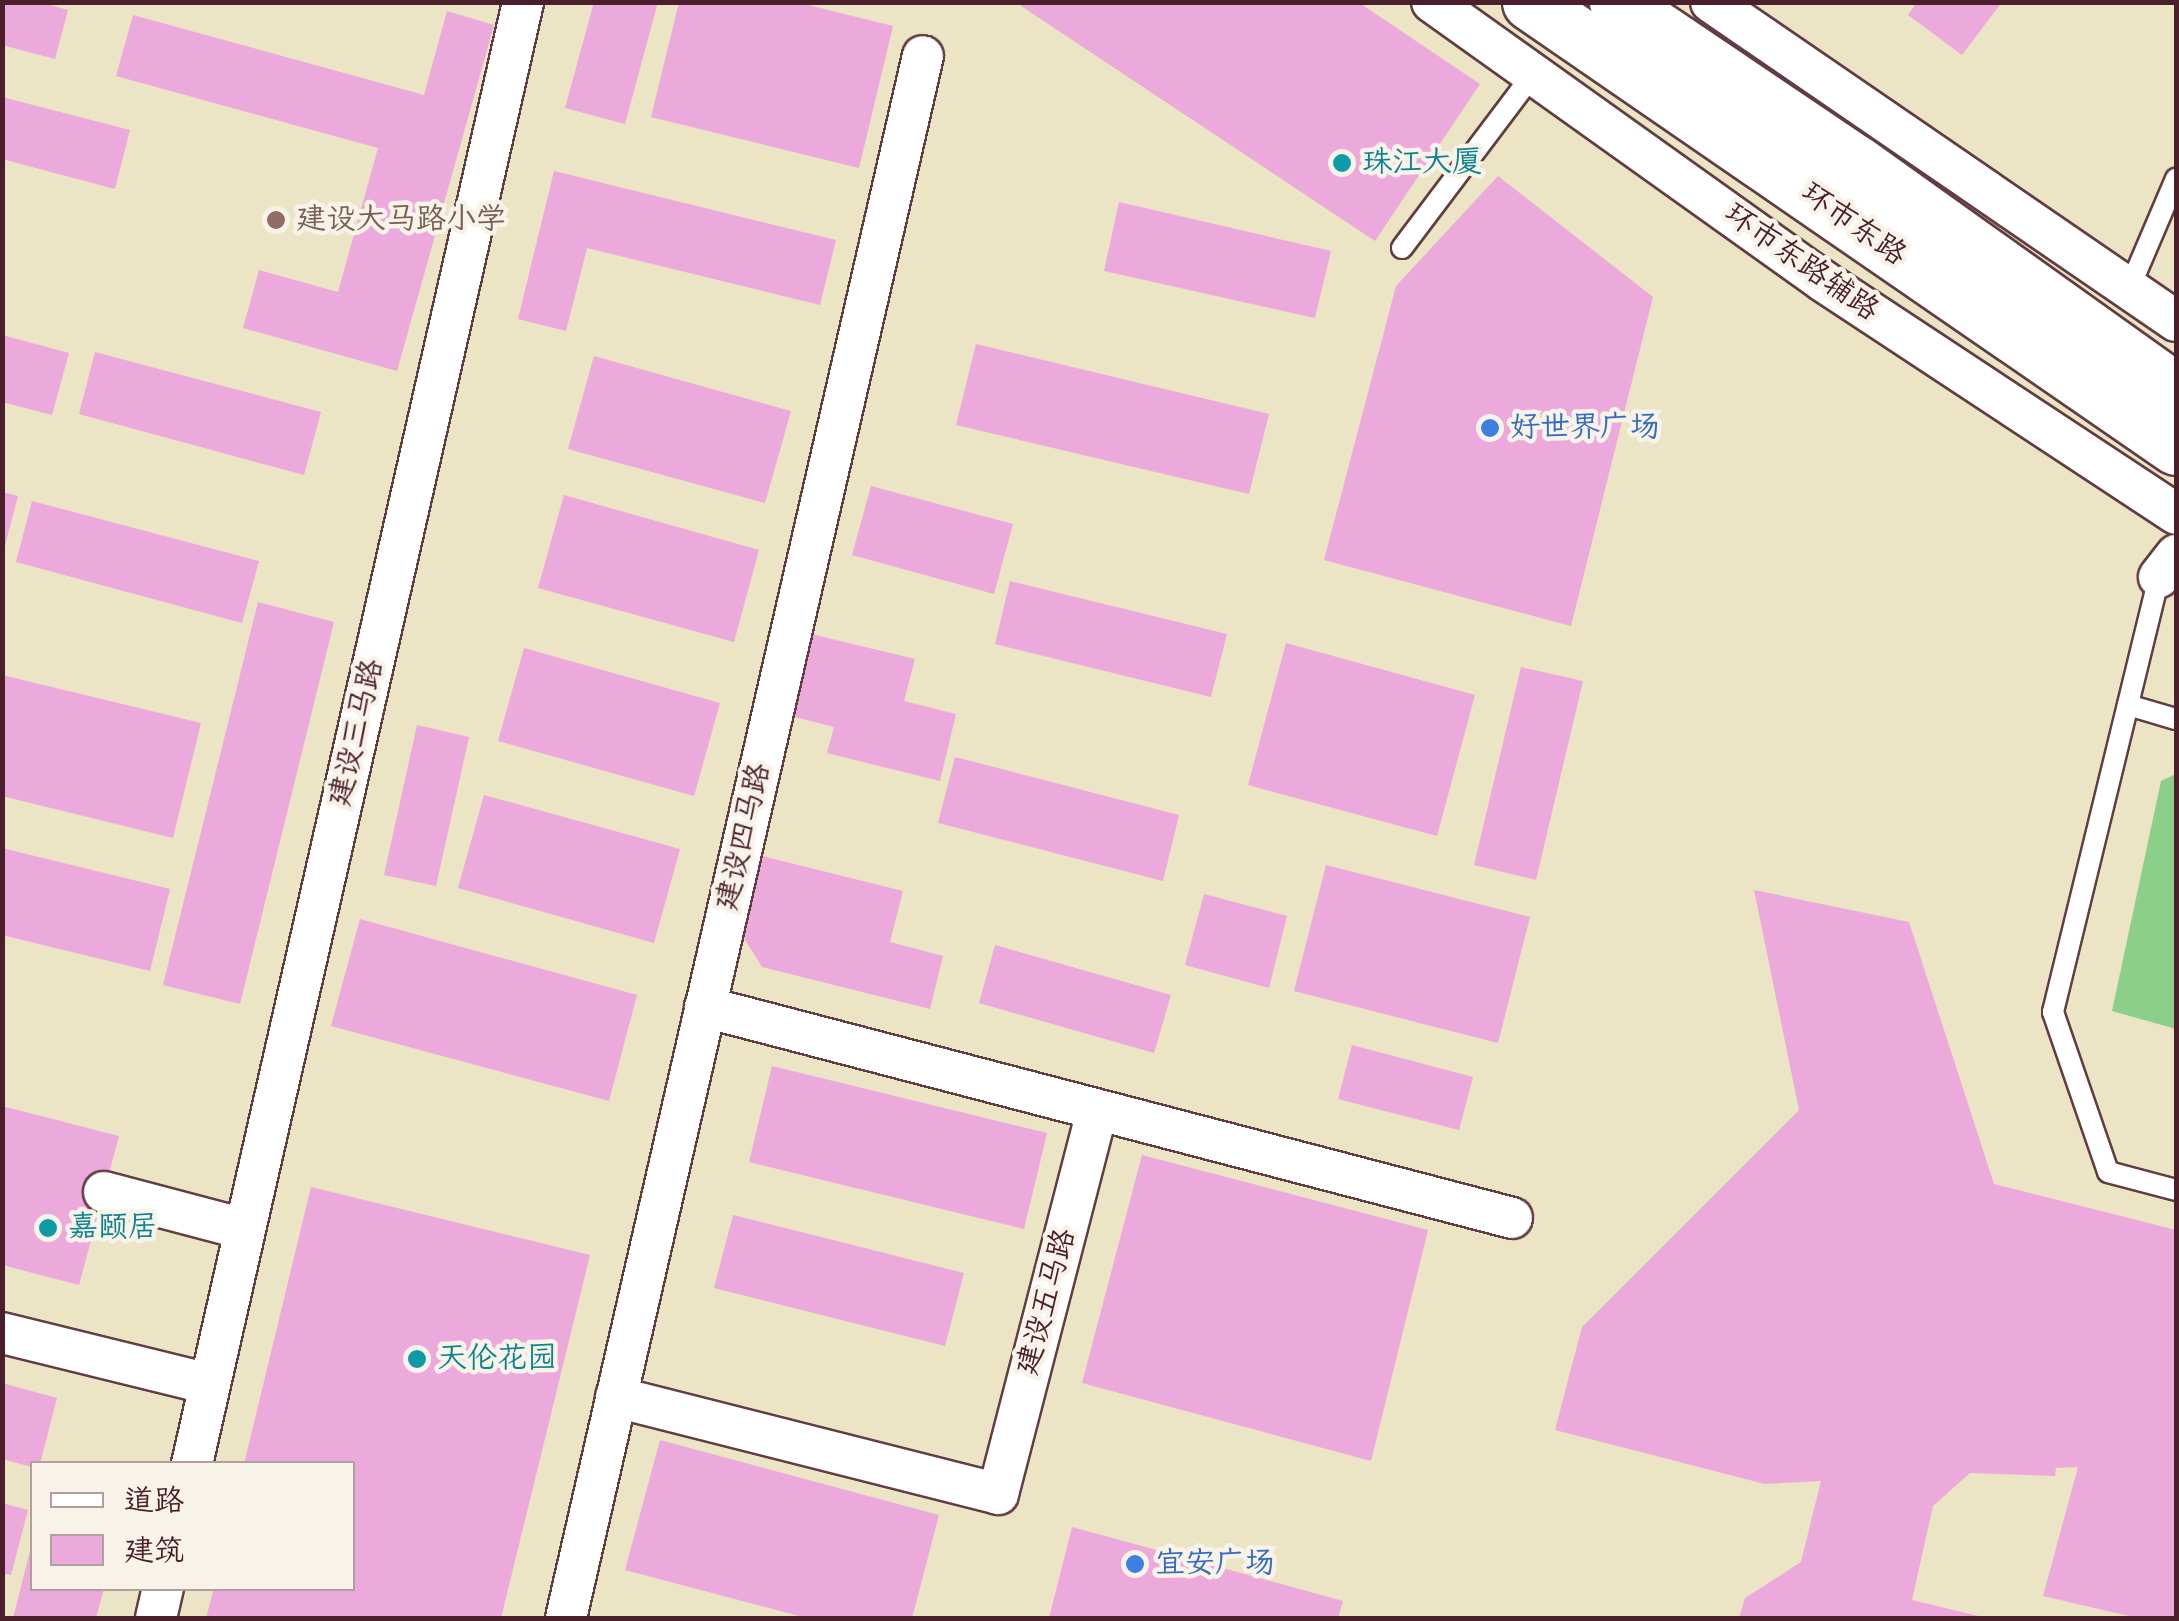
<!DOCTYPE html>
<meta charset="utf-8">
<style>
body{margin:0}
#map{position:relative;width:2179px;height:1621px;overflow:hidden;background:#ebe4c5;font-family:Mynerve,"LXGW WenKai TC",sans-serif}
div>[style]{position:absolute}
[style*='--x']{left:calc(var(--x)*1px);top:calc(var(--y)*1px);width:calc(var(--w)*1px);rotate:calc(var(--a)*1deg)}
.green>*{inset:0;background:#8bcf89}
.building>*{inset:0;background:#eca9dc}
.roads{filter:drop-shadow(2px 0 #623d42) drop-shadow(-2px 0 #623d42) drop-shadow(0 2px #623d42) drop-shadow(0 -2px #623d42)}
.lane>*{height:20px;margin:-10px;padding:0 10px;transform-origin:10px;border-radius:10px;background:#fff}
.street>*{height:40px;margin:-20px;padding:0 20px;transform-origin:20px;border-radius:20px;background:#fff}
.highway>*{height:55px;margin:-27.5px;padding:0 27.5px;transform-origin:27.5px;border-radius:27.5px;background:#fff}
.dots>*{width:28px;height:28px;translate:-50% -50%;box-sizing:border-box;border:5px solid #f7f3e8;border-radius:50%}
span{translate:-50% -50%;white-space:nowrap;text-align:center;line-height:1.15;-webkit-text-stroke:9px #f7f3e8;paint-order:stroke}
.culture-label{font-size:30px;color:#0d838f}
.left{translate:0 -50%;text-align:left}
.education-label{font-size:30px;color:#785e54}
.street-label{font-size:30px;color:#4a1f2b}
.shop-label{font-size:30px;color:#366cbe}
.frame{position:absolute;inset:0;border:5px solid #4a1f2b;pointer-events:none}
.legend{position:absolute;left:30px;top:1461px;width:325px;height:130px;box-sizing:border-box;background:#f7f3e8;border:2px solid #b29e9c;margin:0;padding:12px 18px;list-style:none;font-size:30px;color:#4a1f2b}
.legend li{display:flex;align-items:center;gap:20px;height:50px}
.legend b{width:50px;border:2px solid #b29e9c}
</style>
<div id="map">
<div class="green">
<div style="clip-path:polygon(2176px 774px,2176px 1029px,2112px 1011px,2161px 781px)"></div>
</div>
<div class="building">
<div style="clip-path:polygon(2px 2px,39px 2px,68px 10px,55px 59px,2px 45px)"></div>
<div style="clip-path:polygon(594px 2px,658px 2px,625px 124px,565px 108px)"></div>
<div style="clip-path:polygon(679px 2px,796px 2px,893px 26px,859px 168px,651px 117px)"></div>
<div style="clip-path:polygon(1024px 2px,1358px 2px,1480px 84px,1375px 241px,1021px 6px)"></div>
<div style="clip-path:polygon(1917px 2px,2002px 2px,1962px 55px,1908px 15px)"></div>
<div style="clip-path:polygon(447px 11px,494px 25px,397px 371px,243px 328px,259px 270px,338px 292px,378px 148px,116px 76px,133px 15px,424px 95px)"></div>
<div style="clip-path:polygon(2px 97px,130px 130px,115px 189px,2px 159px)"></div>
<div style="clip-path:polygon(554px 171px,836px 240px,820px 305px,587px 248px,566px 331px,518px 319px)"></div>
<div style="clip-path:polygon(1498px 176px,1653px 297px,1571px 626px,1324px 560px,1396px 286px)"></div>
<div style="clip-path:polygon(1119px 202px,1331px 251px,1315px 318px,1104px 271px)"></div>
<div style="clip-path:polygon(2px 335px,69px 353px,52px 415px,2px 402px)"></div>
<div style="clip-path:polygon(976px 344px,1269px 414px,1249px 494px,956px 425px)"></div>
<div style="clip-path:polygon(95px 352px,321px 412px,304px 475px,79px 414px)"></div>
<div style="clip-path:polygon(594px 356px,791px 411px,765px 503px,568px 449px)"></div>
<div style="clip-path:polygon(871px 486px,1013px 524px,994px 594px,852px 555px)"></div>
<div style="clip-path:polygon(2px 492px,18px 496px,4px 549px,2px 549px)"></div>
<div style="clip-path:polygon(564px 495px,759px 550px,734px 642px,538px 588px)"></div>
<div style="clip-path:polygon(32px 501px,259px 561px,242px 623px,16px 562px)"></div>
<div style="clip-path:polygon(1010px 581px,1227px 634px,1211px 697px,995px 644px)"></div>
<div style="clip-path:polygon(258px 602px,334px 622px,240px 1004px,163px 985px)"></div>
<div style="clip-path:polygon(811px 634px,915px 659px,904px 701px,956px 714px,940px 781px,827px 753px,834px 727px,791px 716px)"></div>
<div style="clip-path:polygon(1286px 643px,1475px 695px,1437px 836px,1248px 785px)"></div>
<div style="clip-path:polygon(524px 648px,720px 703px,694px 796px,498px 741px)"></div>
<div style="clip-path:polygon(1521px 667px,1583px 681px,1536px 880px,1474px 865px)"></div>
<div style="clip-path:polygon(2px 675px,201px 723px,173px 838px,2px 796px)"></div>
<div style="clip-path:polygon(417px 725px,469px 737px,436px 886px,384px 875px)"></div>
<div style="clip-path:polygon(955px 757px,1179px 815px,1163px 881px,938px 823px)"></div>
<div style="clip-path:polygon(484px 795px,680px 849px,654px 943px,458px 888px)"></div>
<div style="clip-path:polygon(2px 848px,170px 889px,150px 971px,2px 935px)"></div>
<div style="clip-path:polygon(758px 855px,903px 891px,890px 942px,943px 956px,930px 1009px,762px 967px,739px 930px)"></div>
<div style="clip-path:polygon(1326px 865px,1530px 917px,1498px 1043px,1294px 991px)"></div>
<div style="clip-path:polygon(1754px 890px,1909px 922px,1994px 1184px,2176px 1230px,2176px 1618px,2137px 1618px,2043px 1596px,2078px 1467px,2056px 1468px,2055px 1476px,1970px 1473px,1933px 1506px,1912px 1600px,1987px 1618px,1739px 1618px,1745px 1598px,1801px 1562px,1821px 1481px,1765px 1484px,1555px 1430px,1582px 1327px,1799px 1110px)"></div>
<div style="clip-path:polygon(1204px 894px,1287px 916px,1269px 988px,1185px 965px)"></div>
<div style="clip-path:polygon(360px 919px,637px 995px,609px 1101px,331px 1026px)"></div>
<div style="clip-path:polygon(995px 945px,1171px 995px,1154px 1053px,979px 1003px)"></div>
<div style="clip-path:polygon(1352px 1045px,1473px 1077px,1459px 1130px,1338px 1099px)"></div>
<div style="clip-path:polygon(772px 1066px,1047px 1133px,1024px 1229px,749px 1162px)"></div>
<div style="clip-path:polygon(2px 1106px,119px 1136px,79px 1285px,2px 1265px)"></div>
<div style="clip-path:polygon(1142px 1155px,1428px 1230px,1371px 1461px,1082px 1383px)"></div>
<div style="clip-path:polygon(311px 1187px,590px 1255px,501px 1618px,206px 1618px,214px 1588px,352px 1588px,352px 1464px,244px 1464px)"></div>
<div style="clip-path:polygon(733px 1215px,964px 1273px,945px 1346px,714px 1288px)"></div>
<div style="clip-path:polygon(2px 1383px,57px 1398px,40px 1464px,32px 1467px,2px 1459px)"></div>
<div style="clip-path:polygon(660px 1440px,939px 1515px,912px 1618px,807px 1618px,625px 1570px)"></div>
<div style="clip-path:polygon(2px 1503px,28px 1510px,11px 1575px,2px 1573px)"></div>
<div style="clip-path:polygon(1072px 1527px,1343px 1601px,1338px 1618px,1049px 1618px)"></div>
<div style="clip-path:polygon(31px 1547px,32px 1588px,104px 1588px,96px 1618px,13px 1618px)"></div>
</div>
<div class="roads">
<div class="lane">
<div style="--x:1402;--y:248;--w:218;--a:-53"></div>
<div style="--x:2129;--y:289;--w:120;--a:-66.9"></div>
<div style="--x:2159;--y:577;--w:448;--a:103.7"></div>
<div style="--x:2053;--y:1012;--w:169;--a:71"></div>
<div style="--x:2108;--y:1172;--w:70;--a:14.8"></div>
<div style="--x:2128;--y:705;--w:50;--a:16.3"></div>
</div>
<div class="street">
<div style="--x:1432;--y:2;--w:480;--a:35.5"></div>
<div style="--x:1823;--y:281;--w:423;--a:33.4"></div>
<div style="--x:1711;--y:2;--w:564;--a:34.45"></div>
<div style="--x:2159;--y:577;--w:28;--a:-52"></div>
<div style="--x:705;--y:1007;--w:834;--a:14.65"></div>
<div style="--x:104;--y:1192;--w:145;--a:14.8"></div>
<div style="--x:2;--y:1333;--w:214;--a:13.8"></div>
<div style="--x:616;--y:1397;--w:394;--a:14.2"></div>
<div style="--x:998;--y:1494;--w:396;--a:-75.5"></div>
<div style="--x:192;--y:1464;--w:1499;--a:-77.24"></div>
<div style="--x:156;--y:1618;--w:31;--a:-77"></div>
<div style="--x:566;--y:1618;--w:1602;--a:-77.13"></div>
</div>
<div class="highway">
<div style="--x:1530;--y:2;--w:784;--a:34.56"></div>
<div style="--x:1617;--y:2;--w:288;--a:34"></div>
<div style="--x:1856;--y:163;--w:393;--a:35.5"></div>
</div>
</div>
<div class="dots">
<div style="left:1342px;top:163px;background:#0f9aa8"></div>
<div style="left:276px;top:220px;background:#8d6e63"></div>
<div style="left:1490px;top:428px;background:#3f7fe0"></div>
<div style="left:48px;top:1228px;background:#0f9aa8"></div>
<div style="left:417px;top:1359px;background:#0f9aa8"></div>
<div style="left:1135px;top:1564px;background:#3f7fe0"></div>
</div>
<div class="culture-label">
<span class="left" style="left:1362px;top:163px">珠江大厦</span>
<span class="left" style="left:68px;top:1228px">嘉颐居</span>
<span class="left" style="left:437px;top:1359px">天伦花园</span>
</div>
<div class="education-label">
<span class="left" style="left:296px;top:220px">建设大马路小学</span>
</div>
<div class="street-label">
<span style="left:1853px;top:225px;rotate:35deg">环市东路</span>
<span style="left:1801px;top:263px;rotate:35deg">环市东路辅路</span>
<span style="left:357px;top:733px;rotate:-77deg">建设三马路</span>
<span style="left:744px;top:837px;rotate:-77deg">建设四马路</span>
<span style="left:1047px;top:1302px;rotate:-75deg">建设五马路</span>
</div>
<div class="shop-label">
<span class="left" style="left:1510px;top:428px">好世界广场</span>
<span class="left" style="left:1155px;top:1564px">宜安广场</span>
</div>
<div class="frame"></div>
<ul class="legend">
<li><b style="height:12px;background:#fff"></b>道路</li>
<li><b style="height:28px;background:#eca9dc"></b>建筑</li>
</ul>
</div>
